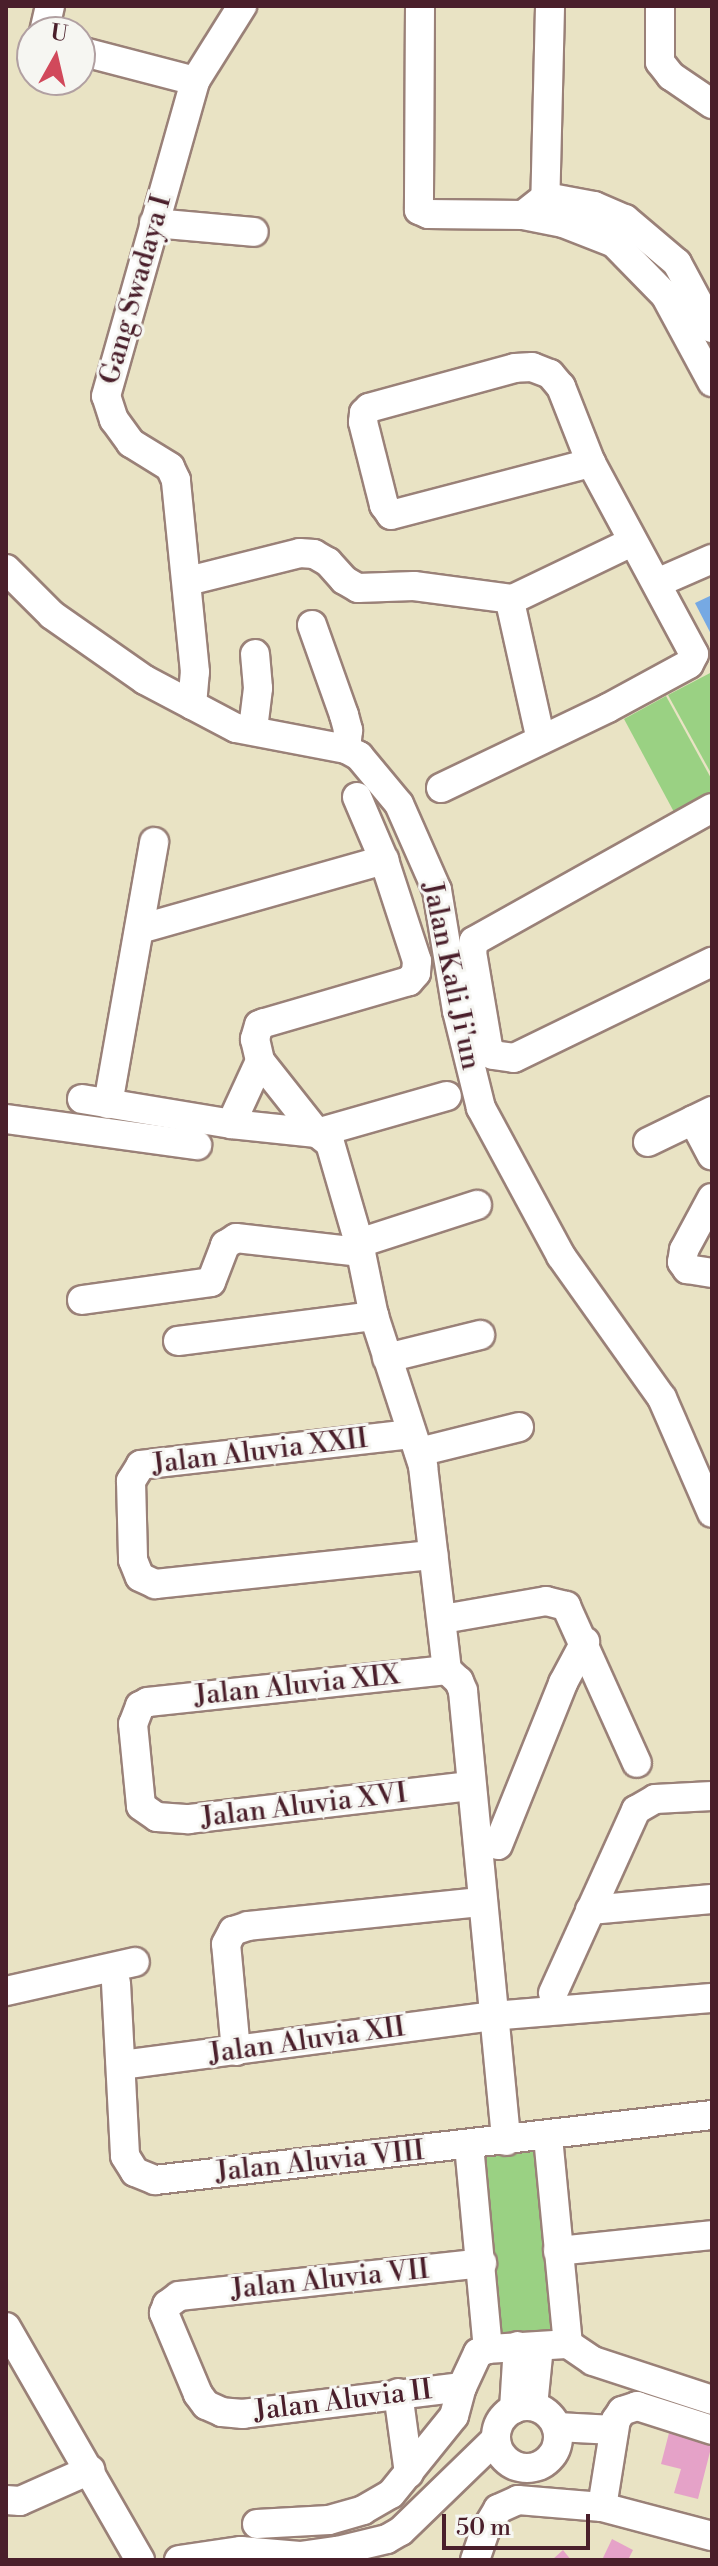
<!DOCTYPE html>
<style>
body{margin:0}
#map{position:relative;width:718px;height:2566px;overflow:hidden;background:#e9e3c4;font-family:"Libre Bodoni",serif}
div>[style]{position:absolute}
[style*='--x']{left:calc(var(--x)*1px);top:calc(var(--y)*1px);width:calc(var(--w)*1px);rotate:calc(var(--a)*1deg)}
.green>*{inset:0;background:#9ad183}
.water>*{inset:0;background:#76a9e3}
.building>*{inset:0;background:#e5a2c8}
.roads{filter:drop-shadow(2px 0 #9a8178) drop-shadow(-2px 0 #9a8178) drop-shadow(0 2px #9a8178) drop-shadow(0 -2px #9a8178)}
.minor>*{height:28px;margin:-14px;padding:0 14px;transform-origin:14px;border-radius:14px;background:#fff}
.minor>.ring{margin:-14px;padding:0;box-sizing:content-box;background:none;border:28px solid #fff;border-radius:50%}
span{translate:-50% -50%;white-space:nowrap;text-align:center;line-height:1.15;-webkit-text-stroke:6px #f6f6f2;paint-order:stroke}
.street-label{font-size:28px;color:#4a1f2b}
.frame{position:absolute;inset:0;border:8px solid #4a1f2b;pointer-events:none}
.north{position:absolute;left:16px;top:16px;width:80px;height:80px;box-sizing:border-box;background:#f6f6f2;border:2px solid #b1a0a2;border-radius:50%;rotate:8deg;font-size:22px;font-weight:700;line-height:32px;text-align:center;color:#4a1f2b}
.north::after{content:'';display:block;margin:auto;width:28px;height:36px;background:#d1495b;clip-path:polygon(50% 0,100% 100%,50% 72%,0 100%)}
.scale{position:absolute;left:442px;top:2514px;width:148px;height:36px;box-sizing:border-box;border:4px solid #4a1f2b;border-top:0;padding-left:10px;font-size:24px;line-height:28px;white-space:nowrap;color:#4a1f2b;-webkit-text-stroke:6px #f6f6f2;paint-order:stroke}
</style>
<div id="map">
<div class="green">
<div style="clip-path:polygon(712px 672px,712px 775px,668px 695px)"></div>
<div style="clip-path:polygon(666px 696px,712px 780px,712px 791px,674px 812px,624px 719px)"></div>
<div style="clip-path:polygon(536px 2149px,555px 2330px,500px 2336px,481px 2155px)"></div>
</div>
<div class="water">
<div style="clip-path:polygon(712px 595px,712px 636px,695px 603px)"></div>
</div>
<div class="building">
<div style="clip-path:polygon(669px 2433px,712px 2444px,698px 2499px,674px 2493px,681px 2469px,661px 2464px)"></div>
<div style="clip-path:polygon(612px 2539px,633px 2550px,628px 2560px,602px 2560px)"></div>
<div style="clip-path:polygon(563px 2550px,571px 2560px,552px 2560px)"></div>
</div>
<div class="roads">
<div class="minor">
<div style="--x:420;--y:6;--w:204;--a:90.3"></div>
<div style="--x:419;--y:210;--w:10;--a:24"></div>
<div style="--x:428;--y:214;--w:95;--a:0.6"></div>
<div style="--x:523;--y:215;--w:41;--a:11.3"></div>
<div style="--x:563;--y:223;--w:55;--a:21.4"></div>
<div style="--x:614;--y:243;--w:73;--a:45.6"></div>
<div style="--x:665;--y:295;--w:99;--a:61.6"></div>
<div style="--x:660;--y:6;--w:56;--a:90"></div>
<div style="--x:660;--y:62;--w:18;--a:52"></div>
<div style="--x:671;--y:76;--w:50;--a:34.3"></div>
<div style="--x:44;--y:32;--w:27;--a:-77"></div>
<div style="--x:80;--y:51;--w:119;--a:14.6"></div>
<div style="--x:545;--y:212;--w:206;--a:-88.6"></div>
<div style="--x:523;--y:215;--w:29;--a:-38"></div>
<div style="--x:546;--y:197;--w:49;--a:10.6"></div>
<div style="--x:594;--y:206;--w:34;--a:23"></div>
<div style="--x:625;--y:219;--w:68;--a:40.2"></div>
<div style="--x:677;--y:263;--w:74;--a:61.7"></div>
<div style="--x:154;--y:223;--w:100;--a:5.1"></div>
<div style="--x:6;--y:569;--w:65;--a:45"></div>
<div style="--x:52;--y:615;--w:113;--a:35"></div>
<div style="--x:145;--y:680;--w:103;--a:27.8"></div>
<div style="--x:236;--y:728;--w:112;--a:10.8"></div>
<div style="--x:346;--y:749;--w:15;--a:28"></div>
<div style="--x:359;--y:756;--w:62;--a:50.2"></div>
<div style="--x:399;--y:804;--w:94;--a:66.2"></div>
<div style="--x:437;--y:890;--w:123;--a:80.6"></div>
<div style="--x:457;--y:1011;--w:100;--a:76.1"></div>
<div style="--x:481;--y:1108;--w:168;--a:61.6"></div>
<div style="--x:561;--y:1256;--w:174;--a:54.6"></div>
<div style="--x:662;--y:1398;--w:125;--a:66.5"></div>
<div style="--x:188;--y:581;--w:115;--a:-14"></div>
<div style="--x:300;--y:553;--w:14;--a:4"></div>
<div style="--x:314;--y:554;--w:16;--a:30"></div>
<div style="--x:328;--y:562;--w:24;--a:48"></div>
<div style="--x:344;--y:580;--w:16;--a:30"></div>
<div style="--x:358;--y:588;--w:56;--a:-2"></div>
<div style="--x:414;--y:586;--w:100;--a:7.5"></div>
<div style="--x:657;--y:583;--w:60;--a:-23.6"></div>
<div style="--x:513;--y:599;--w:7;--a:106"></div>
<div style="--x:511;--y:606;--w:137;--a:77.4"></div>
<div style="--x:513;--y:599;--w:132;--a:-25.6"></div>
<div style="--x:312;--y:625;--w:96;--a:70.4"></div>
<div style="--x:344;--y:715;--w:16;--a:75"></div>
<div style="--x:348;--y:730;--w:19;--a:96"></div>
<div style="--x:192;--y:705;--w:33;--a:-85"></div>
<div style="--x:195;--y:672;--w:193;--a:-95.7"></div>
<div style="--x:176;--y:480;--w:14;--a:-115"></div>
<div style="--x:170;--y:467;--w:46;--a:-148.4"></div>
<div style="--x:131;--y:443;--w:29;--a:-126"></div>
<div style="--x:114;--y:420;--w:25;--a:-108"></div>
<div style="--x:106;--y:396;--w:327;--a:-74.2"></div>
<div style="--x:195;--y:81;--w:89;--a:-57.9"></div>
<div style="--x:253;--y:729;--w:41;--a:-83"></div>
<div style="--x:258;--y:688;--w:34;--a:-95"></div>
<div style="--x:441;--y:788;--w:185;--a:-25.6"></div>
<div style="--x:608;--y:708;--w:92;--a:-28.5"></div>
<div style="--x:689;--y:664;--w:11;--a:-63"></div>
<div style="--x:694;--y:654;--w:217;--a:-118.3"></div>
<div style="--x:591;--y:463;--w:82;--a:-111.5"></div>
<div style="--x:561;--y:387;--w:17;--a:-130"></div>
<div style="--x:550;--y:374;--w:19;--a:-159"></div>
<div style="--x:532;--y:367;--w:17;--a:177"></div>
<div style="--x:515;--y:368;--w:151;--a:164.7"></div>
<div style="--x:369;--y:408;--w:7;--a:135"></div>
<div style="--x:364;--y:413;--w:9;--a:96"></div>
<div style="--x:363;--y:422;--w:86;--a:75.8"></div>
<div style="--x:384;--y:505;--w:12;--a:55"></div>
<div style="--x:391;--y:515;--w:207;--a:-14.6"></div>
<div style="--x:357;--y:797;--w:69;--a:66.8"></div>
<div style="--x:384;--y:860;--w:106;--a:71.9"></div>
<div style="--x:417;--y:961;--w:12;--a:95"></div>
<div style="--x:416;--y:973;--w:11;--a:131"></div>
<div style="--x:409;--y:981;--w:151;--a:163.8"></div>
<div style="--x:264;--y:1023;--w:5;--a:158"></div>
<div style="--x:259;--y:1025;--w:15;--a:106"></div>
<div style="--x:255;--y:1039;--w:23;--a:77"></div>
<div style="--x:260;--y:1061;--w:92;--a:51.6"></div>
<div style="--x:317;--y:1133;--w:16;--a:38"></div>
<div style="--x:330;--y:1143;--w:104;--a:73.8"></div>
<div style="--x:359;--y:1243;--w:75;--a:78.4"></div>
<div style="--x:374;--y:1316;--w:158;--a:71.9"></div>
<div style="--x:423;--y:1466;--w:205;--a:83.3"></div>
<div style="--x:447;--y:1670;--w:16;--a:43"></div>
<div style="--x:459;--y:1681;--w:11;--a:68"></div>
<div style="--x:463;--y:1691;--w:452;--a:84.5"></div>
<div style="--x:712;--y:808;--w:273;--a:150.8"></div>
<div style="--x:474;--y:941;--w:11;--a:100"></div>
<div style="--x:472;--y:952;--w:96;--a:80.4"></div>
<div style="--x:488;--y:1047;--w:9;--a:58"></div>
<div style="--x:493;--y:1055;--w:21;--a:8"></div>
<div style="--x:514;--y:1058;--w:220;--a:-25.9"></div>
<div style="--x:140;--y:929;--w:254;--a:-15.8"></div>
<div style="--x:82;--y:1099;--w:151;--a:9.5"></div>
<div style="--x:231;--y:1124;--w:86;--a:6"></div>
<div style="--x:317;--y:1133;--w:135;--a:-15.9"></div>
<div style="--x:108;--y:1104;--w:266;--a:-80"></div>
<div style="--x:6;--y:1119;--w:193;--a:7.8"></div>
<div style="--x:693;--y:1120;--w:40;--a:62"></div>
<div style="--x:231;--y:1124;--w:69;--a:-65.3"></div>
<div style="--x:648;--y:1142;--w:71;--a:-25.8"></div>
<div style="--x:712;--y:1198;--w:59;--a:118.3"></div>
<div style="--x:684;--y:1250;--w:12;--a:99"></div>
<div style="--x:682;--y:1262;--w:9;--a:54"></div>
<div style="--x:687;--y:1269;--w:25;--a:9"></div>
<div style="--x:359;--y:1243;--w:124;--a:-17.9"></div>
<div style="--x:82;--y:1300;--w:130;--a:-7.9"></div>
<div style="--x:211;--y:1282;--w:40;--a:-69"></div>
<div style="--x:225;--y:1245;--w:13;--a:-32"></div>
<div style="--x:236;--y:1238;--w:126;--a:6.4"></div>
<div style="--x:178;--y:1341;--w:198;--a:-7.3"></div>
<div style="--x:387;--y:1358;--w:96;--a:-13.9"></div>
<div style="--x:411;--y:1434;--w:272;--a:173.5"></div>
<div style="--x:141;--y:1465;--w:19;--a:122"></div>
<div style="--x:131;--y:1481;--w:79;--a:88.5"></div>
<div style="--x:133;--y:1560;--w:18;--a:68"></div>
<div style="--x:140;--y:1577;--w:17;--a:25"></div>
<div style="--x:155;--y:1584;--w:280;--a:-6"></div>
<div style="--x:419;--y:1452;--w:103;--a:-14"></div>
<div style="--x:443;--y:1619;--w:105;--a:-9.9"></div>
<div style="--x:546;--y:1601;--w:21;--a:14"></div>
<div style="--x:566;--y:1606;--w:172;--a:65.7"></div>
<div style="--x:447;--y:1670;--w:301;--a:173.9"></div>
<div style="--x:148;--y:1702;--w:9;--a:153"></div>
<div style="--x:140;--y:1706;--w:19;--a:111"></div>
<div style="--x:133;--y:1724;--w:82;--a:84.4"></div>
<div style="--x:141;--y:1806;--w:19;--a:35"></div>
<div style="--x:157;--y:1817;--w:32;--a:4"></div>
<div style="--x:189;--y:1819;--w:284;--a:-6.7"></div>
<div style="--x:498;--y:1845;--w:175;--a:-68.1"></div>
<div style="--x:563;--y:1683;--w:47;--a:-61.8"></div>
<div style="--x:590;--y:1910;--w:122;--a:-5.2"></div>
<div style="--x:116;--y:1983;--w:173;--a:87"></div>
<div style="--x:125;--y:2156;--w:19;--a:58"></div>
<div style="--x:135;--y:2172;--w:22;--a:22"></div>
<div style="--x:155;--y:2180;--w:561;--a:-6.66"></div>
<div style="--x:6;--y:1991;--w:132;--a:-12.7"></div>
<div style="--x:553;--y:1993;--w:201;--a:-65.6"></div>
<div style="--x:636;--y:1810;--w:22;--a:-30"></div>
<div style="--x:655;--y:1799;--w:57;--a:-3"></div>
<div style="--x:236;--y:2051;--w:107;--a:-95.3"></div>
<div style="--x:226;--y:1944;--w:15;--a:-62"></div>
<div style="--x:233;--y:1931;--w:16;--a:-18"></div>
<div style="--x:248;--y:1926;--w:234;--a:-5.9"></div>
<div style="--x:121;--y:2065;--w:374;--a:-7.5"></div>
<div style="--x:492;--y:2016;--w:221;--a:-4.7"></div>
<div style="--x:548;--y:2137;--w:208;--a:84.5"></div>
<div style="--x:469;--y:2145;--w:205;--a:84.7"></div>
<div style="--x:558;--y:2251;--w:155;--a:-5.9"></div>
<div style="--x:6;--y:2327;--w:269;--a:60.1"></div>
<div style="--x:568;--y:2344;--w:30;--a:34"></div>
<div style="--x:593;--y:2361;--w:125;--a:18.1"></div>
<div style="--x:462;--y:2387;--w:221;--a:173"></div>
<div style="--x:243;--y:2414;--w:21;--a:-175"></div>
<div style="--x:222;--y:2412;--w:17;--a:-156"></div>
<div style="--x:206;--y:2405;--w:14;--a:-126"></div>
<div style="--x:198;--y:2394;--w:88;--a:-112.8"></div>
<div style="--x:164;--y:2313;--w:9;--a:-69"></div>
<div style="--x:167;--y:2305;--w:15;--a:-37"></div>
<div style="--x:179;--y:2296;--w:305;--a:-6.2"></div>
<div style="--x:398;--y:2393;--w:81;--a:82.2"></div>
<div class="ring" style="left:496px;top:2406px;width:34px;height:34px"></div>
<div style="--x:533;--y:2406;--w:60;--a:-84.3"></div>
<div style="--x:514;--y:2409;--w:63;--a:-86.4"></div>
<div style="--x:557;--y:2427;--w:57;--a:3"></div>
<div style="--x:6;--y:2500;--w:14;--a:4"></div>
<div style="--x:20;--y:2501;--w:77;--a:-23.9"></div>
<div style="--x:602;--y:2507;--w:88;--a:-80.9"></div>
<div style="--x:616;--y:2420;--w:11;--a:-56"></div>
<div style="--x:622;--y:2411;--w:16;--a:-18"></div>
<div style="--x:637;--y:2406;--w:79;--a:17.7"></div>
<div style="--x:257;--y:2524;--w:72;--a:-3.2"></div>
<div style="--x:329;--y:2520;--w:35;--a:-16"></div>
<div style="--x:363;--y:2510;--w:32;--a:-30"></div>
<div style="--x:391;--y:2494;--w:100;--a:-51.1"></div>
<div style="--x:454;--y:2416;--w:30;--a:-75"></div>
<div style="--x:462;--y:2387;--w:38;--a:-65"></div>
<div style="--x:478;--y:2353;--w:11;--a:-22"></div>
<div style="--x:488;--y:2349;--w:80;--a:-3.6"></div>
<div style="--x:179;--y:2560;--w:63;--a:-8.3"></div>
<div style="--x:241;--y:2551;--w:59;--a:4.8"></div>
<div style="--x:300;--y:2556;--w:37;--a:-8"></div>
<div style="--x:337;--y:2551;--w:51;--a:-13.5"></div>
<div style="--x:387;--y:2539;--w:16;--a:-30"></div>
<div style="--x:401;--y:2531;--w:132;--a:-44.1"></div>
<div style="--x:475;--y:2560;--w:31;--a:-71"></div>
<div style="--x:485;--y:2531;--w:26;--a:-59"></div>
<div style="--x:498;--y:2509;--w:22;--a:-24"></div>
<div style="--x:518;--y:2500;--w:84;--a:4.8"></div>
<div style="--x:602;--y:2507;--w:114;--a:14.8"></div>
</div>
</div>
<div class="street-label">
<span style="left:136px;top:290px;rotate:-74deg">Gang Swadaya I</span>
<span style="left:451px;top:976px;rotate:78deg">Jalan Kali Ji'un</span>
<span style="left:260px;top:1452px;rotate:-7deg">Jalan Aluvia XXII</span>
<span style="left:297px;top:1686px;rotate:-6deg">Jalan Aluvia XIX</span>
<span style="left:304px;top:1806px;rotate:-7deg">Jalan Aluvia XVI</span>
<span style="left:307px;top:2041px;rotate:-8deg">Jalan Aluvia XII</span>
<span style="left:320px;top:2162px;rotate:-6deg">Jalan Aluvia VIII</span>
<span style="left:330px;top:2280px;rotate:-6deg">Jalan Aluvia VII</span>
<span style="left:343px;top:2401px;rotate:-7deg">Jalan Aluvia II</span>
</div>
<div class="frame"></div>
<div class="north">U</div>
<div class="scale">50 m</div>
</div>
